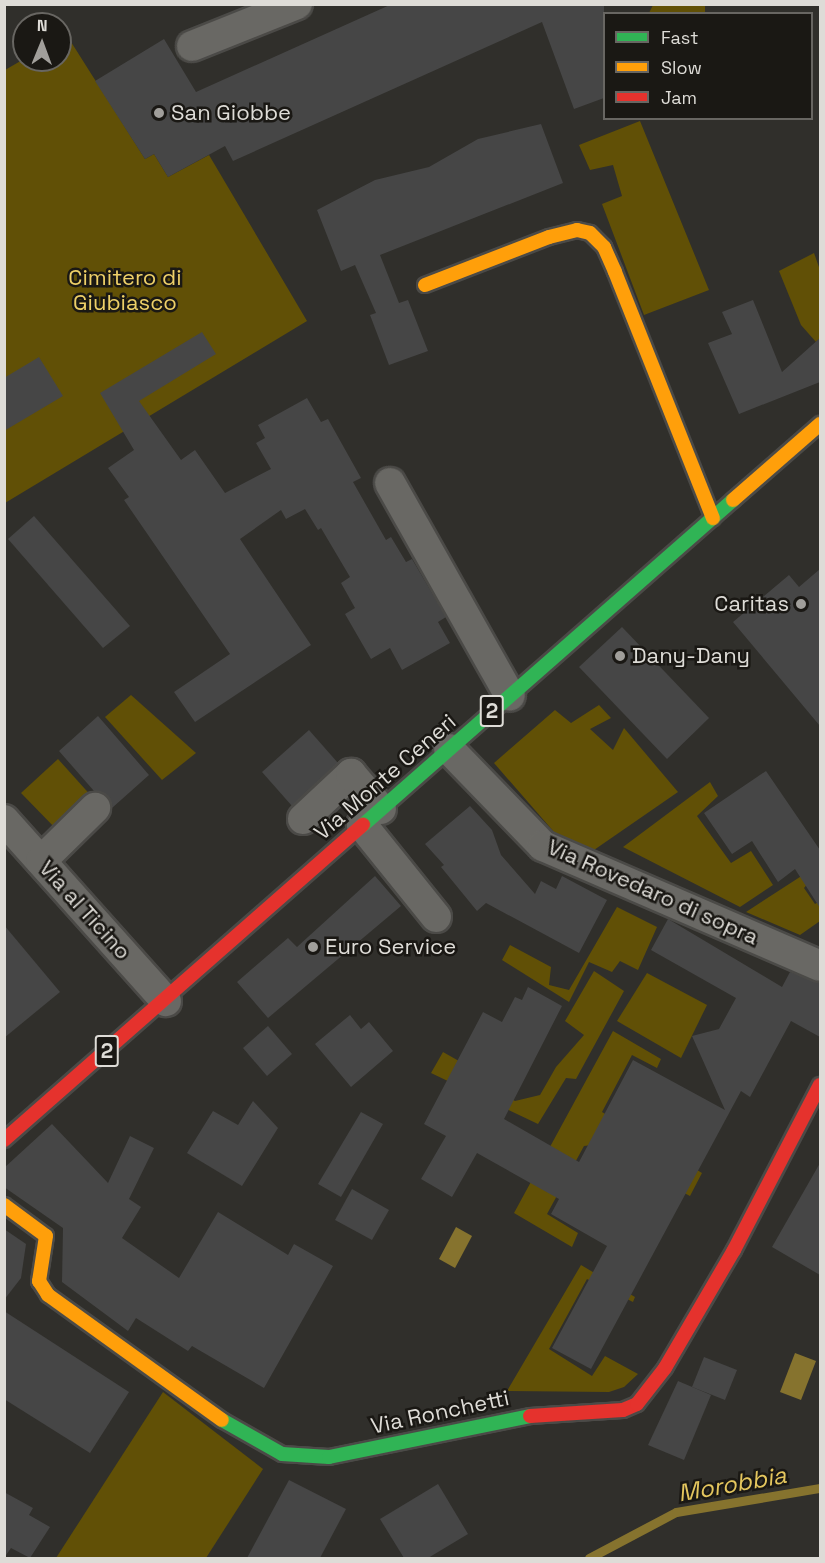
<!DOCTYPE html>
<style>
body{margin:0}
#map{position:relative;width:825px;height:1563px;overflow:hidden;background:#302f2b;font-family:"Space Grotesk",sans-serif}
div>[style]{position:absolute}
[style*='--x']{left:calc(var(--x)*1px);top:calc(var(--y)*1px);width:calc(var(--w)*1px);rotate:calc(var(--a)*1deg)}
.green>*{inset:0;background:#615006}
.water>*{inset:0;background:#86732e}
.stream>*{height:9px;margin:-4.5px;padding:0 4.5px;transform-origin:4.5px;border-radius:4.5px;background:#86732e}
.building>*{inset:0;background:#464646}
.roads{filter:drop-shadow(2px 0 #4b4a47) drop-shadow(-2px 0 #4b4a47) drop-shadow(0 2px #4b4a47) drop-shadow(0 -2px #4b4a47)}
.street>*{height:30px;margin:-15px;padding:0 15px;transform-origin:15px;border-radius:15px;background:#696864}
.fast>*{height:14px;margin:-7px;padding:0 7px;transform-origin:7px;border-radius:7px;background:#30b455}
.slow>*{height:14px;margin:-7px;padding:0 7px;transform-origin:7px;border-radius:7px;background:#ff9f0a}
.jam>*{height:14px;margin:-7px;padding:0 7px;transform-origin:7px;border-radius:7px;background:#e5322d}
.dots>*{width:16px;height:16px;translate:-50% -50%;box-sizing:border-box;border:3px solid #1a1814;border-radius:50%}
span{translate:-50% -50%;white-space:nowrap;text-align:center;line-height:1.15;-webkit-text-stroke:5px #1a1814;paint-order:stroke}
.shield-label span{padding:2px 4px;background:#1a1814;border:2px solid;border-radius:4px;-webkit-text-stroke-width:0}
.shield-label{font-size:21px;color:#dedcd7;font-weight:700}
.poi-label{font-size:22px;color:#dedcd7}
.left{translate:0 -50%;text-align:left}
.right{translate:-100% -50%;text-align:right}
.park-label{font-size:22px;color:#eed068}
.street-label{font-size:22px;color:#dedcd7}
.water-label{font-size:24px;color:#e4c65e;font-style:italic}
.frame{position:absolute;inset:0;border:6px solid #dedcd7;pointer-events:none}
.legend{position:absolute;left:603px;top:12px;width:210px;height:108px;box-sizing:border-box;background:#1a1814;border:2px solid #686662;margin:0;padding:8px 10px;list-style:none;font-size:18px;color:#dedcd7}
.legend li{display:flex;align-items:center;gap:12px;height:30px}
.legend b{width:30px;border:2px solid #686662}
.north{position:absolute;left:12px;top:12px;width:60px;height:60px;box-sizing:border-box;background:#1a1814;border:2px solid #686662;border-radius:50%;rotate:1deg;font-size:16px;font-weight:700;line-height:24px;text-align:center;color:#dedcd7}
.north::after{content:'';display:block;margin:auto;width:21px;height:27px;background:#a19f9b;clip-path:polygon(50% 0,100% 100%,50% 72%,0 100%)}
</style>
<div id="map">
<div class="green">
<div style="clip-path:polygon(653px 5px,705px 5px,705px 13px,649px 13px)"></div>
<div style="clip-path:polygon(66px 34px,145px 159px,154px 154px,168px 177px,209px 155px,307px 321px,5px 503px,5px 70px,24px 59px,60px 60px,60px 37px)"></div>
<div style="clip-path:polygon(640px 121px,709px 290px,644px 315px,602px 204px,622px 196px,613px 165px,590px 170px,579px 145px)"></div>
<div style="clip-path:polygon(814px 253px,820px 270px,820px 338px,816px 342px,801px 325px,779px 271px)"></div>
<div style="clip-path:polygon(131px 695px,196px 753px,162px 780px,105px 717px)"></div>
<div style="clip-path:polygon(599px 705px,611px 718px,590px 729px,613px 750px,624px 728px,678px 792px,594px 850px,554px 832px,494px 763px,555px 710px,571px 723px)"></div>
<div style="clip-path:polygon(58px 759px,94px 799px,58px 831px,21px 793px)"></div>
<div style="clip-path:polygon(710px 782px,718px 796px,697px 816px,731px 863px,751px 851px,773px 885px,740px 907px,623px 847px)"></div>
<div style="clip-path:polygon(803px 875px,809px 882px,804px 888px,815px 904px,820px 901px,820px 921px,800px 935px,746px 912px)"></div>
<div style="clip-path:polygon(617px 907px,657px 927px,638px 970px,620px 961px,612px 972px,589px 962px,569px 1002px,502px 960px,510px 945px,551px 967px,549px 985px,569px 990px)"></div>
<div style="clip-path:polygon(594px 971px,624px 991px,576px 1079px,566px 1078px,538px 1124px,431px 1073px,443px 1052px,466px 1065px,466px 1075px,515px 1101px,540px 1095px,556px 1067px,584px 1035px,565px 1021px)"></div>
<div style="clip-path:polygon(647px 973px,707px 1005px,681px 1058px,617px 1021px)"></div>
<div style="clip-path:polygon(613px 1031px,661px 1059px,657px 1068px,632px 1055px,602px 1112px,702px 1173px,690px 1196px,592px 1145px,584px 1146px,547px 1214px,578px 1233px,572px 1247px,514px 1213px)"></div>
<div style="clip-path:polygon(581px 1265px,635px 1297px,633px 1302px,587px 1279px,549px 1349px,592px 1376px,605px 1356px,638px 1374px,624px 1387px,609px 1392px,507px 1391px)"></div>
<div style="clip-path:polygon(163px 1392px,263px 1469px,206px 1558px,56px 1558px)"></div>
</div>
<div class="water">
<div style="clip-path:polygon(456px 1227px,472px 1236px,455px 1268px,439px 1259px)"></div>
<div style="clip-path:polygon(795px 1353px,816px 1361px,801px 1400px,780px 1392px)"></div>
</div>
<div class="stream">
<div style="--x:589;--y:1558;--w:98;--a:-27.9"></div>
<div style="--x:676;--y:1512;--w:146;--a:-9.5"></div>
</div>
<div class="building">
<div style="clip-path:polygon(392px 4px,604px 4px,604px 98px,574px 109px,542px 22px,233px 161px,225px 146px,168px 177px,154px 154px,145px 159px,95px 81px,164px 39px,196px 92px)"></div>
<div style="clip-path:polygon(541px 124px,563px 183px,380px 255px,399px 303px,408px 300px,428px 351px,389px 365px,370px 315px,376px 313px,355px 265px,341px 271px,317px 210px,375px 180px,429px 167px,478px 139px)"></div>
<div style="clip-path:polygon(753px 300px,782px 372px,820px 338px,820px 382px,739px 414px,708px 343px,732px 334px,722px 312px)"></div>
<div style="clip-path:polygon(202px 332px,216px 354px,139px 401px,181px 460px,195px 450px,225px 493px,271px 469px,256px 443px,265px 438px,258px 425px,307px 398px,321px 422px,328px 419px,361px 478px,353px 482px,386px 540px,391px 537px,406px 562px,412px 559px,446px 617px,438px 622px,450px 643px,402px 670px,390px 648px,371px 659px,345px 614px,355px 608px,341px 583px,350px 577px,321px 528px,318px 530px,305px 509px,286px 519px,281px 510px,240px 539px,311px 645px,195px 722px,174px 692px,230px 654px,124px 500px,129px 497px,108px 468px,134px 450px,100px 393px)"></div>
<div style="clip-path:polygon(39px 357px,63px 396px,4px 431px,4px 378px)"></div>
<div style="clip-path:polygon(34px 516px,130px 626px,103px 648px,8px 539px)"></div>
<div style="clip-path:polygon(820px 569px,820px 726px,733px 622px,789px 575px,799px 587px)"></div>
<div style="clip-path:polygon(622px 627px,709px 718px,667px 759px,579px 667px)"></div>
<div style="clip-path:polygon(98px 716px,149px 775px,112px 808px,108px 796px,94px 791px,59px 751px)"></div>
<div style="clip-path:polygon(309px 730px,338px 763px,292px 806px,262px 772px)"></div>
<div style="clip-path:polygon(766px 771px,820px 850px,820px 908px,795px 869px,778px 882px,752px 841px,732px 854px,704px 813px)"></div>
<div style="clip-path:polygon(470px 806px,492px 830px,501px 855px,535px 894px,541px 881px,556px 889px,562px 876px,607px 900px,579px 953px,486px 903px,477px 911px,441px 867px,444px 865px,425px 844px)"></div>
<div style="clip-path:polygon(375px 876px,401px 906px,268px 1018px,237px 982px,288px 938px,297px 947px)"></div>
<div style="clip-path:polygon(668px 919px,782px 987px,790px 972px,820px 983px,820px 1037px,791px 1021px,750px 1097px,741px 1091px,591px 1369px,552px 1348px,607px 1246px,551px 1214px,559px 1199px,477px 1153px,452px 1197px,421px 1179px,446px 1136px,424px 1124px,483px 1012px,502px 1022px,515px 997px,522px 1000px,528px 987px,562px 1006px,504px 1119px,579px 1162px,633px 1060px,725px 1110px,692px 1036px,719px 1029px,736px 998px,651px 950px)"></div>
<div style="clip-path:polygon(4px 925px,60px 992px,4px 1038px)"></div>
<div style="clip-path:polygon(350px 1015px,361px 1029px,369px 1022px,393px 1051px,351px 1087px,315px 1044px)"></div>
<div style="clip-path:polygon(268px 1026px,292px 1054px,267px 1076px,243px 1048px)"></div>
<div style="clip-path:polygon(253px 1101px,278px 1128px,242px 1186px,187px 1153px,213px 1111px,238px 1125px)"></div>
<div style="clip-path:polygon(361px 1112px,383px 1124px,341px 1197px,318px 1184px)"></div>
<div style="clip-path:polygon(52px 1124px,108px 1183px,130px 1136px,154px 1148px,129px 1199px,141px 1207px,122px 1238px,179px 1278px,218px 1212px,288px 1255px,294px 1244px,333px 1266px,264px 1388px,192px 1346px,188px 1351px,136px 1318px,128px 1331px,62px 1282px,63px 1228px,4px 1187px,4px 1168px)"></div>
<div style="clip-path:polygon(820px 1163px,820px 1275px,772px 1247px)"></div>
<div style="clip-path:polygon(352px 1189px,389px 1210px,372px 1240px,335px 1220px)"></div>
<div style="clip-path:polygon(4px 1229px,26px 1244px,21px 1278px,4px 1300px)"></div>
<div style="clip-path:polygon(4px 1311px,129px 1392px,90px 1453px,4px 1399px)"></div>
<div style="clip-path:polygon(704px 1357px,737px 1370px,725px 1400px,692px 1387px)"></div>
<div style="clip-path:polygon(678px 1381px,711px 1395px,684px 1460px,648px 1445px)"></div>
<div style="clip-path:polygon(289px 1480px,346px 1509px,320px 1558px,247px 1558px)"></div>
<div style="clip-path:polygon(438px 1484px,468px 1534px,428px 1558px,404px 1558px,380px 1519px)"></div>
<div style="clip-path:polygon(4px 1492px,33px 1508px,29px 1515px,50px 1527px,30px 1558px,11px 1548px,4px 1558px)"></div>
</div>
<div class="roads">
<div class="street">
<div style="--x:192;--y:46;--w:113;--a:-21.8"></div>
<div style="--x:390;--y:483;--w:244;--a:60.6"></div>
<div style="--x:449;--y:749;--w:135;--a:45.9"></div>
<div style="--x:543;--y:846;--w:302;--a:23.4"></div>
<div style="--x:303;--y:819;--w:66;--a:-43.2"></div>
<div style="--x:351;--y:774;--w:46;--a:49.4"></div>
<div style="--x:4;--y:820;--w:243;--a:48.2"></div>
<div style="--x:362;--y:825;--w:118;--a:51.2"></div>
<div style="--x:41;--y:861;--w:76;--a:-44.5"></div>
</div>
<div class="fast">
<div style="--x:363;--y:825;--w:492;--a:-41.3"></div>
<div style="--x:222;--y:1420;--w:69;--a:29.5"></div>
<div style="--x:282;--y:1454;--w:47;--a:3.7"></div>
<div style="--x:329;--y:1457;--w:205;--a:-11.5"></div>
</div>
<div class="slow">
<div style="--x:425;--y:285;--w:133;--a:-21.2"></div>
<div style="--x:549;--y:237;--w:29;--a:-14"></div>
<div style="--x:577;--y:230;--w:13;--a:13"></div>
<div style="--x:590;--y:233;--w:20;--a:45"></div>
<div style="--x:604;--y:247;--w:27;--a:66"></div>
<div style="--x:615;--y:272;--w:265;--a:68.3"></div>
<div style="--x:733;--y:500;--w:116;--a:-41.1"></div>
<div style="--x:4;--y:1205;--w:52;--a:36.4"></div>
<div style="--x:46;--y:1236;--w:46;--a:98.8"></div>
<div style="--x:39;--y:1281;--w:17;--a:57"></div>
<div style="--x:48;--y:1295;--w:214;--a:35.7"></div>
</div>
<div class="jam">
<div style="--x:4;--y:1140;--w:478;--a:-41.3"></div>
<div style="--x:530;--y:1416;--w:93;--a:-3.7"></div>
<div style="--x:623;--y:1410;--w:15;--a:-23"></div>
<div style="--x:637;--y:1404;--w:46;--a:-52.1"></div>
<div style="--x:665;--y:1368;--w:137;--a:-59.7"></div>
<div style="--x:734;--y:1250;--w:186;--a:-62.5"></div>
</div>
</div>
<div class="dots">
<div style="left:159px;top:113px;background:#a19f9b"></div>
<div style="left:801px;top:604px;background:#a19f9b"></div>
<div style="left:620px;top:656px;background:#a19f9b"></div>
<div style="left:313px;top:947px;background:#a19f9b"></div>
</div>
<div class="shield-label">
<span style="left:492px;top:711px">2</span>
<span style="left:107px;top:1051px">2</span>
</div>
<div class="poi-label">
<span class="left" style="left:171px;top:113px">San Giobbe</span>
<span class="right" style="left:789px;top:604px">Caritas</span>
<span class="left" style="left:632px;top:656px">Dany-Dany</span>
<span class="left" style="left:325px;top:947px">Euro Service</span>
</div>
<div class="park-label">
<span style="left:125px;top:290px">Cimitero di<br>Giubiasco</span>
</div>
<div class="street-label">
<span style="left:385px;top:777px;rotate:-41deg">Via Monte Ceneri</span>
<span style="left:653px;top:892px;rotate:24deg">Via Rovedaro di sopra</span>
<span style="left:85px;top:910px;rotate:48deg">Via al Ticino</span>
<span style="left:440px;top:1412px;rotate:-12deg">Via Ronchetti</span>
</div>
<div class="water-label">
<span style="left:732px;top:1484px;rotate:-10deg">Morobbia</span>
</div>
<div class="frame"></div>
<ul class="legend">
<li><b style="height:8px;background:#30b455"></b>Fast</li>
<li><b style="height:8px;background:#ff9f0a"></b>Slow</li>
<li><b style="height:8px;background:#e5322d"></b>Jam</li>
</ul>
<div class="north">N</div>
</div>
